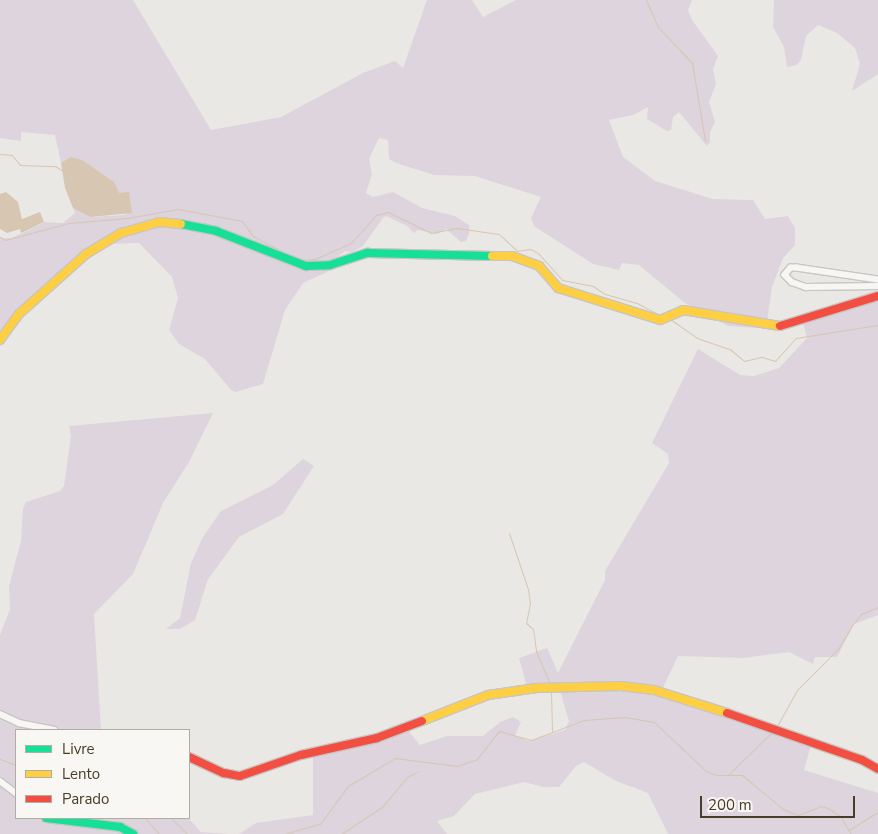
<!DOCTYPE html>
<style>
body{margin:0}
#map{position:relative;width:878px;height:834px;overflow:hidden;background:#eae8e5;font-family:"Nunito Sans",sans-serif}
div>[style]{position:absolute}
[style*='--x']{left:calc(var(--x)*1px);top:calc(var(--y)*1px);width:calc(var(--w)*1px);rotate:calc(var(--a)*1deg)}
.green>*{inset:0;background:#ddd4dd}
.water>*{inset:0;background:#d7c6b1}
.stream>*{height:1px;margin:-0.5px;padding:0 0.5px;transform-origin:0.5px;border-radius:0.5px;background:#d7c6b1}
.roads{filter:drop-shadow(1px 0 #c8c6c3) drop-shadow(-1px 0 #c8c6c3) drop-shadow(0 1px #c8c6c3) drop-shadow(0 -1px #c8c6c3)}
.street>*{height:5.5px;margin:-2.75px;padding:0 2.75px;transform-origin:2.75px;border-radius:2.75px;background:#f7f6f5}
.fast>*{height:8px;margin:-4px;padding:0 4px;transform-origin:4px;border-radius:4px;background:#16e098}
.slow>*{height:8px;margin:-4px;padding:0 4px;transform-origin:4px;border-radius:4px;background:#ffcf43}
.jam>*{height:8px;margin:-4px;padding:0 4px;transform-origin:4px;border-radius:4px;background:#f24e42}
span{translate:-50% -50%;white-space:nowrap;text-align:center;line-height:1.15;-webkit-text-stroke:4px #f9f7f3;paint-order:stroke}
.legend{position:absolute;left:15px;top:729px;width:175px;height:90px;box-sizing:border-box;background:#f9f7f3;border:1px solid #b2ada2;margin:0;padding:6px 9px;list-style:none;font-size:15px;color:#473d29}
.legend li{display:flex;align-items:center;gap:10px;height:25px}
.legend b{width:25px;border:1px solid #b2ada2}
.scale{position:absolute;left:700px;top:796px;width:155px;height:22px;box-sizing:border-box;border:2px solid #473d29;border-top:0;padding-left:6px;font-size:15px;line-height:18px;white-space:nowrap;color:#473d29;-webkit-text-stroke:4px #f9f7f3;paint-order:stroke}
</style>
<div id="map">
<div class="green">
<div style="clip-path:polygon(0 0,133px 0,211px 130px,281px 117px,363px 73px,395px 61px,403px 68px,427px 0,472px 0,483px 17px,516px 0,692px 0,688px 10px,692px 20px,718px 56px,713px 69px,716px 84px,709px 102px,715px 122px,710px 132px,710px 142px,707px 146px,679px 112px,673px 117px,671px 130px,667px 131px,647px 119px,648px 107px,633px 115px,609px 120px,623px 157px,655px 181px,713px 199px,753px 200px,765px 219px,788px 216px,795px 228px,795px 245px,783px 258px,772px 287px,767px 322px,757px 328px,728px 326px,685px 303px,639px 265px,622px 263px,619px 270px,593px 264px,534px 226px,531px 218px,541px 197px,475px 176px,434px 175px,396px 163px,389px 159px,388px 140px,379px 138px,369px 159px,372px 174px,366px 193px,373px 197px,393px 192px,422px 208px,455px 216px,469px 225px,469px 234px,466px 241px,461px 242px,446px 229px,437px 234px,418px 230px,414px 233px,407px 226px,386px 216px,383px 218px,363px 246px,352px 252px,345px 251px,325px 267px,328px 271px,325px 273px,303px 283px,285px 310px,263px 384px,235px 392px,231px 390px,205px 359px,179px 344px,169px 330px,178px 298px,172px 277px,139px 243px,102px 244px,40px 289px,0 335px,0 238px,12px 238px,45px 222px,63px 223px,75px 213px,73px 208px,90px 217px,125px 215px,114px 182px,84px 161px,61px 163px,55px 135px,21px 132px,21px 141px,0 138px)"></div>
<div style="clip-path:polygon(774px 0,878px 0,878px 74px,852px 91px,860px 64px,855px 48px,837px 33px,818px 25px,806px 36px,801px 60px,797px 65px,787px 67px,784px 47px,773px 27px)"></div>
<div style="clip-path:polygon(878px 291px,878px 615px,854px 624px,837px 657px,815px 657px,813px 664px,789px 652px,743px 658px,678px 656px,660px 694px,811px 745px,804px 770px,878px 793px,878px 834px,668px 834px,648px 793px,616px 781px,584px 762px,576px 766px,559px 787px,543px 787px,524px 782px,475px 794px,454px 816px,437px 821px,447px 834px,239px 834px,256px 823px,313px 815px,313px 752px,405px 727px,420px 745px,447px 736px,483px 736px,500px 722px,513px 717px,521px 722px,515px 735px,528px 741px,565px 730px,569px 721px,560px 691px,527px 687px,519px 658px,547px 648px,558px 673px,605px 580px,605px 571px,669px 463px,668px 454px,652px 443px,698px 349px,740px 375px,754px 376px,779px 368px,807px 338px,802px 319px,876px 295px)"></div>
<div style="clip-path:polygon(213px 413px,189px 462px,163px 503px,133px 574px,94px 614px,101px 730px,16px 730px,16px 818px,188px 818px,201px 832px,229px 834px,0 834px,0 635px,10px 609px,9px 586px,21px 541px,23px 508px,26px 502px,60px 491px,64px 486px,71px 436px,69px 426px)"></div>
<div style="clip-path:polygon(303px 459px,314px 466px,283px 514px,239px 537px,208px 579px,195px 620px,180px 629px,166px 629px,180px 618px,191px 563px,203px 537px,221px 511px,273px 485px)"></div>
</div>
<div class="water">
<div style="clip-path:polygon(71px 157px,84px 161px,114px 182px,119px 193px,129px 192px,132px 213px,90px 217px,73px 208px,65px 188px,61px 163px)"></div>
<div style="clip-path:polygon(6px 192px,18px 202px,22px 219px,40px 212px,44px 222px,21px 233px,20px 229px,7px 233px,0 229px,0 194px)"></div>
</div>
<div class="stream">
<div style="--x:646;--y:0;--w:30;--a:66"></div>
<div style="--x:658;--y:27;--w:50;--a:46.6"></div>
<div style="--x:692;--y:63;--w:79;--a:80.5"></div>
<div style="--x:0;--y:154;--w:12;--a:5"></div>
<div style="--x:12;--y:155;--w:13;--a:51"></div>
<div style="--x:20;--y:165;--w:35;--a:2"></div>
<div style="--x:55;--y:166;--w:9;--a:32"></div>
<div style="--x:0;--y:237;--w:6;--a:31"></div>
<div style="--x:5;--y:240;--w:66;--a:-14.9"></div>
<div style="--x:69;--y:223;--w:58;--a:-4.9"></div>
<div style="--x:127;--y:218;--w:52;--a:-10"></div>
<div style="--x:178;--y:209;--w:65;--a:10.6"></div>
<div style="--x:242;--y:221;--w:19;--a:54"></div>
<div style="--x:253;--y:236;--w:40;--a:28"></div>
<div style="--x:301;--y:260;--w:14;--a:-4"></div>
<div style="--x:315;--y:259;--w:39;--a:-24"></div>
<div style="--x:351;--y:243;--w:38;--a:-48"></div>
<div style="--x:376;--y:215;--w:12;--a:-14"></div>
<div style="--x:388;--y:212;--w:48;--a:26"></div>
<div style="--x:431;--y:233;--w:26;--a:-11"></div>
<div style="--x:457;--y:228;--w:42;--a:8.1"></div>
<div style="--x:499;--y:234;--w:25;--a:43"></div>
<div style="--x:517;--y:251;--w:13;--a:-9"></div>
<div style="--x:530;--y:249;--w:9;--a:27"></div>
<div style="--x:538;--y:253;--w:36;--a:48"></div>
<div style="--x:562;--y:280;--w:32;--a:11"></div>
<div style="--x:593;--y:286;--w:14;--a:34"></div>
<div style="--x:605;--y:294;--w:33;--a:16"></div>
<div style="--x:637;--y:303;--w:27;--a:28"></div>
<div style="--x:670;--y:319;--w:33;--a:35"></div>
<div style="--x:697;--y:338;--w:36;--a:19"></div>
<div style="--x:731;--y:350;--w:17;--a:40"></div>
<div style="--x:744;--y:361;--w:18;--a:-13"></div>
<div style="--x:762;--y:357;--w:14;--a:17"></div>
<div style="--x:775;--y:361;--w:31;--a:-48"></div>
<div style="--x:796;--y:338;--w:83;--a:-9"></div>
<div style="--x:509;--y:533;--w:59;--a:71.3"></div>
<div style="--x:528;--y:589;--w:14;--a:82"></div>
<div style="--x:530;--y:603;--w:20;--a:101"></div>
<div style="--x:526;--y:623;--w:9;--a:41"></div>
<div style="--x:533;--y:629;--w:22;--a:82"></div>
<div style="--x:536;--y:651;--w:33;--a:67"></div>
<div style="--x:551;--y:690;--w:41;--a:88.6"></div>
<div style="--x:777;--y:726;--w:41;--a:-60.9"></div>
<div style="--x:797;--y:690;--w:58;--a:-45"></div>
<div style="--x:838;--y:649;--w:29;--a:-59"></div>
<div style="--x:853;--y:624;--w:13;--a:-51"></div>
<div style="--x:861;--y:614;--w:18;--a:-22"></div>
<div style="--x:0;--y:759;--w:17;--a:21"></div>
<div style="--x:728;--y:775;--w:59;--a:-44.3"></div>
<div style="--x:145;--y:818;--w:21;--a:49"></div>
<div style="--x:171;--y:818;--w:23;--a:45"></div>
<div style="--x:849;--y:830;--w:34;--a:-32"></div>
<div style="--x:284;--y:834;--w:37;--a:-16"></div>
<div style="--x:320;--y:824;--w:47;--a:-53.6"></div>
<div style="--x:348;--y:786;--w:55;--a:-30.8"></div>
<div style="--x:395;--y:758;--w:63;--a:7.4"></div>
<div style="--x:457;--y:766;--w:21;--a:-19"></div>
<div style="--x:477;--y:759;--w:36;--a:-52"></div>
<div style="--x:499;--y:731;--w:33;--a:16"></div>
<div style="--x:531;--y:740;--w:57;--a:-20.7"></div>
<div style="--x:584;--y:720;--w:41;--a:-4.2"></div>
<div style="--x:625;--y:717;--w:29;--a:10"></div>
<div style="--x:654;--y:722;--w:71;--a:43.3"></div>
<div style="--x:706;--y:771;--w:11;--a:22"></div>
<div style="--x:716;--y:775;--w:26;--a:0"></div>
<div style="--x:742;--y:775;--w:53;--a:39.7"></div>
<div style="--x:783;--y:809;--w:16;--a:22"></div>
<div style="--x:798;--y:815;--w:25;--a:-21"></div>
<div style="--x:821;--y:806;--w:7;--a:16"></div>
<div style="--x:828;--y:808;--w:16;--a:35"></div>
<div style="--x:841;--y:817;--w:20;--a:60"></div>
<div style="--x:341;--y:834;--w:49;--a:-33.4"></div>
<div style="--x:382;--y:807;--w:39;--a:-50"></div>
<div style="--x:407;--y:777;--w:13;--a:-27"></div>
</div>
<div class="roads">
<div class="street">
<div style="--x:878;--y:280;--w:82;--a:-171.6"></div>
<div style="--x:797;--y:268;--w:6;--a:180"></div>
<div style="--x:791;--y:268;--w:9;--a:131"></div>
<div style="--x:785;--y:275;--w:10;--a:45"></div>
<div style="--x:792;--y:282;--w:15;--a:20"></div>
<div style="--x:806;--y:287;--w:72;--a:-0.8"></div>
<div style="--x:0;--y:714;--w:21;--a:25"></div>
<div style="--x:19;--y:723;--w:36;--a:11"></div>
<div style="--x:0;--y:781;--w:20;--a:37"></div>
</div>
<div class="fast">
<div style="--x:181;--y:224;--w:36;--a:11"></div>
<div style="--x:216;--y:231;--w:97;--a:21.3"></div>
<div style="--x:306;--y:266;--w:24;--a:-2"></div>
<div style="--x:330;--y:265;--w:40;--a:-18"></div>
<div style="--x:368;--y:253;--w:124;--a:1.4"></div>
<div style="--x:46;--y:818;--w:75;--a:6.9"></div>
<div style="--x:120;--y:827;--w:15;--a:28"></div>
</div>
<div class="slow">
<div style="--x:492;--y:256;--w:20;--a:0"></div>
<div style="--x:512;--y:256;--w:29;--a:20"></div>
<div style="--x:539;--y:266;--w:29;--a:49"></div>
<div style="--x:558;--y:288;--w:107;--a:17.4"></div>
<div style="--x:660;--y:320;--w:25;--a:-23"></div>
<div style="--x:683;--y:310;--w:98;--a:9.4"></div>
<div style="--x:0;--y:340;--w:32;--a:-54"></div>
<div style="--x:19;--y:314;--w:90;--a:-41.8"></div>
<div style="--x:86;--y:254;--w:41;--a:-31"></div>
<div style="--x:121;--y:233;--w:40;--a:-16"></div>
<div style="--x:159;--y:222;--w:22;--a:5"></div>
<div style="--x:422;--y:721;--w:71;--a:-21.5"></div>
<div style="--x:488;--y:695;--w:49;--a:-8.3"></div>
<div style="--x:536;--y:688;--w:85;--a:-1.3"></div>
<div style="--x:621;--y:686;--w:33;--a:7"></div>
<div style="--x:654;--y:690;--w:77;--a:17.5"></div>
</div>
<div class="jam">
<div style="--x:780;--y:326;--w:102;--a:-17"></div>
<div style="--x:727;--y:713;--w:143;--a:19.2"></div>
<div style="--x:862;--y:760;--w:18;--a:29"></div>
<div style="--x:189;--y:757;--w:38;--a:25"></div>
<div style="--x:224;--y:773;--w:16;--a:11"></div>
<div style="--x:240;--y:776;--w:65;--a:-19"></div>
<div style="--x:301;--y:755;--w:78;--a:-12.6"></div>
<div style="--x:377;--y:738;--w:48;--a:-20.7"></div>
</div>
</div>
<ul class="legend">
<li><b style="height:6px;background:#16e098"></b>Livre</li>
<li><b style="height:6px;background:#ffcf43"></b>Lento</li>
<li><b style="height:6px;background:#f24e42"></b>Parado</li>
</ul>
<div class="scale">200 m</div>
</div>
